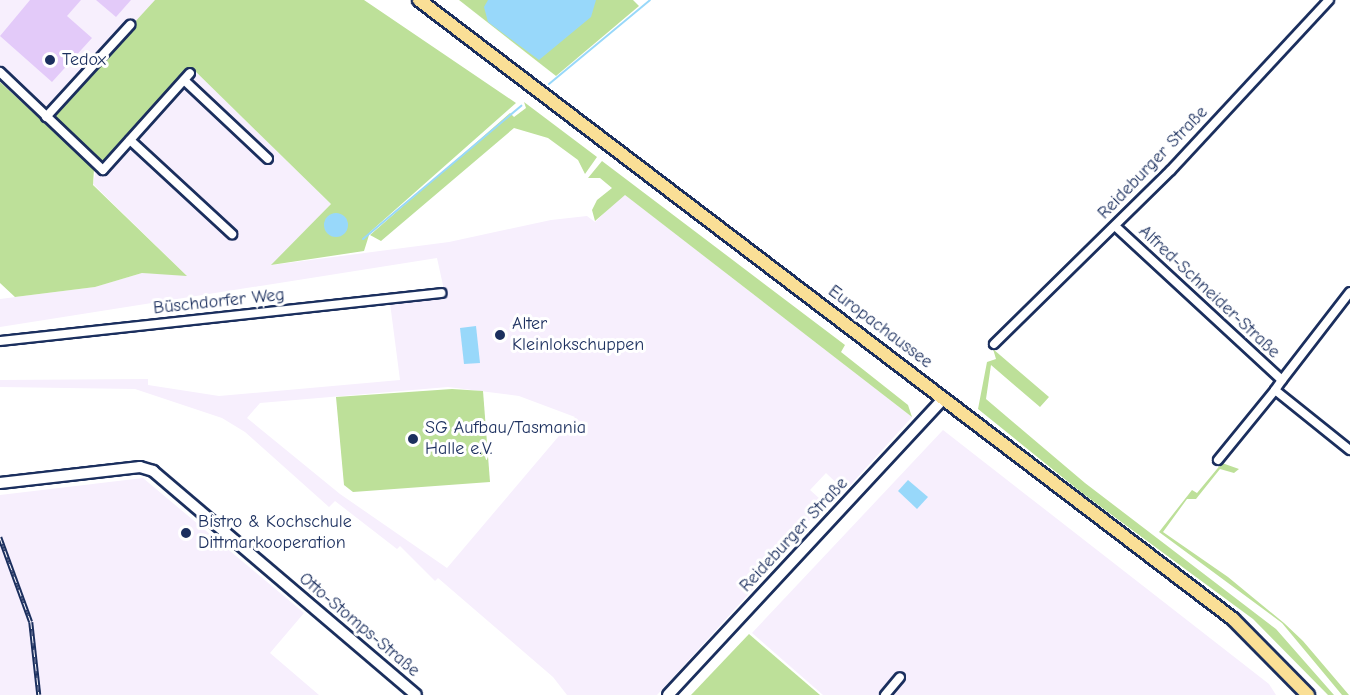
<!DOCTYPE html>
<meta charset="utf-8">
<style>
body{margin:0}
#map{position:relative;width:1350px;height:695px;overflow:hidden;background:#fff;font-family:"Comic Neue",sans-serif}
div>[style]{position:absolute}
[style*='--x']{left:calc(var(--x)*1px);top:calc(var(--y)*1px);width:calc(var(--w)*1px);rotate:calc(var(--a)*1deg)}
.built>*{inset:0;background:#f7effd}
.green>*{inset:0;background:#bde099}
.water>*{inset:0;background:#98d8fa}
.round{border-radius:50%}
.stream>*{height:2px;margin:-1px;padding:0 1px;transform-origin:1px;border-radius:1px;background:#98d8fa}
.building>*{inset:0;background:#e3caf9}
.roads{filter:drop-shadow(2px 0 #1b2f5e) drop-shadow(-2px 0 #1b2f5e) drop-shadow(0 2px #1b2f5e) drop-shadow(0 -2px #1b2f5e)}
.street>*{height:8px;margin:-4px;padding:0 4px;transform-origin:4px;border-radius:4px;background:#fff}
.secondary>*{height:10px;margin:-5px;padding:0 5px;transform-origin:5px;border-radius:5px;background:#fff}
.primary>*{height:12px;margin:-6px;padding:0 6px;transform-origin:6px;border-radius:6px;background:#fadf96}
.rail>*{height:4.5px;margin-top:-2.25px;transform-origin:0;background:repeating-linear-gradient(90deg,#fff 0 7px,#1b2f5e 0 14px);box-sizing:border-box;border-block:2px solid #1b2f5e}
.dots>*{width:16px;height:16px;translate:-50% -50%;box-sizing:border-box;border:3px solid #fff;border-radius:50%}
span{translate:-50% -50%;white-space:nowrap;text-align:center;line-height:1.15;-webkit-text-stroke:6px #fff;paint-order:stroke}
.poi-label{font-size:18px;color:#1b2f5e}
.left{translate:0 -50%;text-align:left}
.street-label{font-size:18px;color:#1b2f5e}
</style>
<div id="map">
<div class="built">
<div style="clip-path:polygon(0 0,217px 0,184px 79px,103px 169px,0 68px)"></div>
<div style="clip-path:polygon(evenodd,194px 70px,331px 204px,272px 265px,449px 242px,551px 220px,587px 216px,595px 222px,624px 194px,912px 417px,845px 491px,826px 473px,810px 490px,829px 507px,792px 532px,794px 544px,657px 695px,567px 695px,553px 677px,438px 578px,435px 581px,400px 546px,397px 549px,335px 501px,329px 507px,245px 432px,222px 418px,135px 389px,0 387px,0 380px,148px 379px,148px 385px,219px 396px,400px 380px,390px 303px,446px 299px,437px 258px,0 327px,0 299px,95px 287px,142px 273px,186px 275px,93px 184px,97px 165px,104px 172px,194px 70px,448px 387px,519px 396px,575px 417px,447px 568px,340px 494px,247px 418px,260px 403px,448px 387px)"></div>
<div style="clip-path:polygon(943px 430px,1269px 684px,1276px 695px,823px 695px,752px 633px)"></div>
<div style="clip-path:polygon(143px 478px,304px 613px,270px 653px,319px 695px,0 695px,0 495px)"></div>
</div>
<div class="green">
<div style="clip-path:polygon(155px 0,364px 0,516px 103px,370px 232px,364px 251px,271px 265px,331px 204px,193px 69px,103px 169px,47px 118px)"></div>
<div style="clip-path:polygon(459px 0,633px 0,639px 6px,556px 76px)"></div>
<div style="clip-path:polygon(0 82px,94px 169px,93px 185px,187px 276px,142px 273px,95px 287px,15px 297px,0 283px)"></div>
<div style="clip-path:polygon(524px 102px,597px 157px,585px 174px,578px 160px,548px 138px,514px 128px,381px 241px,370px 235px,510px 113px,514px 117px,526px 108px)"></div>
<div style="clip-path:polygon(602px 161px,845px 345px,841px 352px,908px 405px,912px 417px,625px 195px,595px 221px,592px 210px,597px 200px,612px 188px,600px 178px,588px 178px)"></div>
<div style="clip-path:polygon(993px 349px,1049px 397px,1040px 407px,991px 365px,986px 399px,1085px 483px,1276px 629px,1334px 695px,1328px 695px,1253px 619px,1082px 493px,978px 409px,987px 362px,996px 359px)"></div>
<div style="clip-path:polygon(452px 389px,483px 391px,490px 482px,353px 492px,344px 485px,336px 397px)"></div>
<div style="clip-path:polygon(1222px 463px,1239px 469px,1234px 473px,1220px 469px,1196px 499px,1187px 499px,1163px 532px,1228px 577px,1284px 623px,1303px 641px,1349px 695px,1342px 695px,1282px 623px,1159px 532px,1192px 490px,1197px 493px)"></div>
<div style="clip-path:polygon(749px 634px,820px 695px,691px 695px)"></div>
</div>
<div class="water">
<div style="clip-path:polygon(488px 0,596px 0,591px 17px,539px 60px,488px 22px,484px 7px)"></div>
<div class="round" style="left:324px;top:213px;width:24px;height:24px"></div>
<div style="clip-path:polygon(476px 326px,480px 363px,464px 364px,460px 328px)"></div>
<div style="clip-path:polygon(908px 480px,928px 497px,917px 509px,898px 491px)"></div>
</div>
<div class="stream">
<div style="--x:549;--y:84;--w:131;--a:-39.7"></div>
<div style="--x:363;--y:239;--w:207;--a:-40.1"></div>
</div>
<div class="building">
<div style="clip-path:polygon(30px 0,81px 0,67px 16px,92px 38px,52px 82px,0 36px)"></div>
<div style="clip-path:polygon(96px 0,131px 0,116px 17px)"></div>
</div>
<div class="roads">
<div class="street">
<div style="--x:0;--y:72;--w:142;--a:43.6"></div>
<div style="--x:103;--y:170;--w:130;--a:-48.1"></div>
<div style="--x:184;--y:80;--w:115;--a:43.2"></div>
<div style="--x:46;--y:117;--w:125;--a:-47.6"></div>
<div style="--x:130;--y:140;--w:139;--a:42.7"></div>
<div style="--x:1115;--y:226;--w:227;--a:42.7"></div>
<div style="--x:1282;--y:380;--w:12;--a:125"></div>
<div style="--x:1275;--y:390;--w:96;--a:38.7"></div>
<div style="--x:0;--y:341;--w:444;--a:-6.2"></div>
<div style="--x:994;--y:344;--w:248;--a:-44.5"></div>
<div style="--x:1171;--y:170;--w:232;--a:-47.1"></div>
<div style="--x:1282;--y:380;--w:111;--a:-52.3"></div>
<div style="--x:1218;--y:460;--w:90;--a:-50.8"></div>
<div style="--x:885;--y:695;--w:23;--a:-50"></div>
</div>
<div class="secondary">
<div style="--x:0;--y:483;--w:141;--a:-6.5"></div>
<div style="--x:140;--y:467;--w:14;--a:17"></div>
<div style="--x:153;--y:471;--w:345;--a:40.4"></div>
<div style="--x:668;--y:695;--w:405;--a:-47.1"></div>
</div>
<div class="primary">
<div style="--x:419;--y:0;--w:1023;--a:37.25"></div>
<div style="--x:1233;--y:619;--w:107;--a:45.4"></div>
</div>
</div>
<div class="rail">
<div style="--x:0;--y:537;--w:90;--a:70"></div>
<div style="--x:31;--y:622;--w:73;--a:83.7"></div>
</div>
<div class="dots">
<div style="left:50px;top:60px;background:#1b2f5e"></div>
<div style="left:500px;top:335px;background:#1b2f5e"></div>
<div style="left:413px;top:439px;background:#1b2f5e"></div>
<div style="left:186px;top:533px;background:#1b2f5e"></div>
</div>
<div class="poi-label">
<span class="left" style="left:62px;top:60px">Tedox</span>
<span class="left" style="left:512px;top:335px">Alter<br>Kleinlokschuppen</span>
<span class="left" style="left:425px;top:439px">SG Aufbau/Tasmania<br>Halle e.V.</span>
<span class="left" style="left:198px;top:533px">Bistro &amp; Kochschule<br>Dittmarkooperation</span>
</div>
<div class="street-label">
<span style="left:1153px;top:163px;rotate:-46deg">Reideburger Straße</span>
<span style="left:1209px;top:292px;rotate:43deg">Alfred-Schneider-Straße</span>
<span style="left:219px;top:302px;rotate:-6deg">Büschdorfer Weg</span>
<span style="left:880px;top:327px;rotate:37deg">Europachaussee</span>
<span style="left:794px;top:535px;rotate:-47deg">Reideburger Straße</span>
<span style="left:359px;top:625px;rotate:40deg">Otto-Stomps-Straße</span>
</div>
</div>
